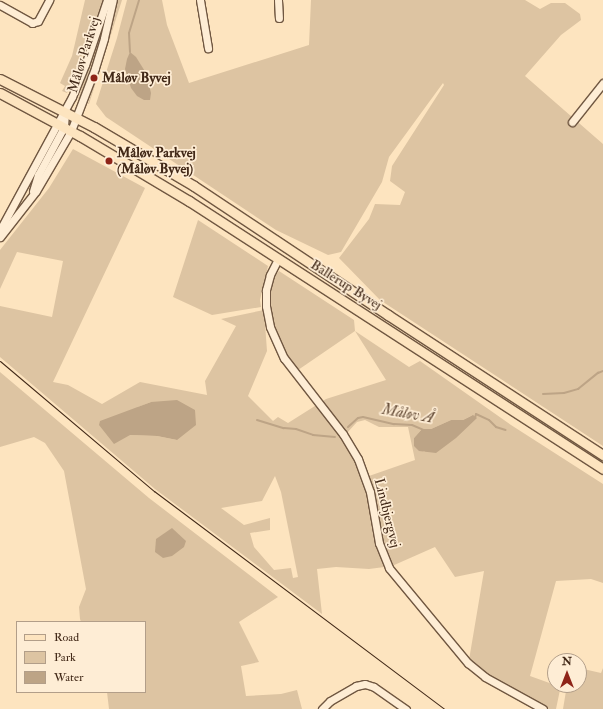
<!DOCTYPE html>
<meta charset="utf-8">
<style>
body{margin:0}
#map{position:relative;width:603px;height:709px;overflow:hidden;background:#fde4bf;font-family:"IM FELL Double Pica",serif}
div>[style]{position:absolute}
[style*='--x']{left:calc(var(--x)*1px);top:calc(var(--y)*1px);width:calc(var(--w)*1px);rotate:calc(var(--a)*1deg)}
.green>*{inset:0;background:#ddc4a2}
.water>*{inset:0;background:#bda486}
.stream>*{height:2px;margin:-1px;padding:0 1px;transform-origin:1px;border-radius:1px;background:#bda486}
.roads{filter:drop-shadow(1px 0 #705741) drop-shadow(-1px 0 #705741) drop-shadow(0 1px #705741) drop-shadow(0 -1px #705741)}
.minor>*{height:7px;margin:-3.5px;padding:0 3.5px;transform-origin:3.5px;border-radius:3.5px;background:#feedd5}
.major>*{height:9px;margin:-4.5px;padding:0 4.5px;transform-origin:4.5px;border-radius:4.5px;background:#fde4bf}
.tram>*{height:1px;margin:-0.5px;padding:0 0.5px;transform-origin:0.5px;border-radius:0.5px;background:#412817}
.dots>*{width:11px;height:11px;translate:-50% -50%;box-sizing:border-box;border:2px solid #feedd5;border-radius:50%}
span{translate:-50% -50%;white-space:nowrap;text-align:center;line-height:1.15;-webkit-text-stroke:3.5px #feedd5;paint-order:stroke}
.street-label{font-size:14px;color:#412817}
.poi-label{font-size:14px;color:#412817;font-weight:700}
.left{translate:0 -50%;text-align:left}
.water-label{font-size:15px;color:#664d38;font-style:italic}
.legend{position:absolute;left:16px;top:621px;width:130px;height:72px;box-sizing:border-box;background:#feedd5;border:1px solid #b29e89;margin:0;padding:5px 7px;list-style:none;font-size:12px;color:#412817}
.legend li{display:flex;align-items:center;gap:8px;height:20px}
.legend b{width:20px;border:1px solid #b29e89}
.north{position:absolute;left:547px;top:653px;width:40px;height:40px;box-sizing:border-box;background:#feedd5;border:1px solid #b29e89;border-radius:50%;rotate:0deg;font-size:11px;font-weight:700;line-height:16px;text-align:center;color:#412817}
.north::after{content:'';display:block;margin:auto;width:14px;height:18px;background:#8f2418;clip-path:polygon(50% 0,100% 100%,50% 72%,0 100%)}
</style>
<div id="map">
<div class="green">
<div style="clip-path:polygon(85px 0,104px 0,67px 93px,62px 91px,65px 86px,60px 83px,72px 56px)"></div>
<div style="clip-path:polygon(116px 0,122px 0,89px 104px,88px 104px,101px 61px)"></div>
<div style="clip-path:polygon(127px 0,162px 0,167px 25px,189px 83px,309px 45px,311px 0,525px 0,540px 9px,551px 3px,565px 3px,580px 14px,581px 20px,561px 35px,525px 76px,603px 144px,603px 446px,380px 300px,339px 258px,369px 219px,375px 204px,400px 205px,405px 192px,390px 181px,392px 166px,444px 85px,443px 83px,389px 157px,382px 182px,341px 252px,328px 255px,276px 230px,106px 117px,96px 104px,117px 38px)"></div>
<div style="clip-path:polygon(106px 15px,101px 38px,80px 99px,78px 99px)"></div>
<div style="clip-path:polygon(evenodd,73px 149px,145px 188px,53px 382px,68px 385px,102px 404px,140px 382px,207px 395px,205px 381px,236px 326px,221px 319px,264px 310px,267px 351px,248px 396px,273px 421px,278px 417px,288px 423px,326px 399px,386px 380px,355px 331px,298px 370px,286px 355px,273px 326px,270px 292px,273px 278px,279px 271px,354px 320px,355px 331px,409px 367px,420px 361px,511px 425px,603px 484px,603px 583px,591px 579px,556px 581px,530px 676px,555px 685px,561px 685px,556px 709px,548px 709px,485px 675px,469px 660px,484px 571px,455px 577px,435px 547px,392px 566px,369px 569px,336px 567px,317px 569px,322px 614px,155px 489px,0 357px,0 306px,52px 317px,63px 261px,17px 252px,0 289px,0 250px,49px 188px,73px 149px,151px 402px,177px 440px,157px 436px,130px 435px,138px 407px,151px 402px,73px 149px,473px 415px,424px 452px,414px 438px,422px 429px,431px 429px,451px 420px,463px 420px,473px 415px,73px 149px,365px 420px,379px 427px,408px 427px,415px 460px,369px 476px,360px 454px,346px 434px,357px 422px,365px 420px,73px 149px,275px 476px,281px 492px,298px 577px,293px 578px,291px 568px,274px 570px,254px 547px,250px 533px,270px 530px,270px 518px,244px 525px,221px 508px,262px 501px,275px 476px)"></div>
<div style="clip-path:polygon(198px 220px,268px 266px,260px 300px,261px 307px,212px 315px,173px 297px)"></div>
<div style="clip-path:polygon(0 372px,149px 498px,278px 597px,239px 622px,259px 662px,241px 666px,246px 696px,281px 694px,297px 690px,302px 709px,109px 709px,107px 692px,145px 692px,145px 622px,81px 622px,80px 619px,79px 607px,86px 589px,64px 471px,45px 443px,34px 437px,0 447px)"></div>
<div style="clip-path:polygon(579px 668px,601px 673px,603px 668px,603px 709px,563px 709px,567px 685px,579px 685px)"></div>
</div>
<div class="water">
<div style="clip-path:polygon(130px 52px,136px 57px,146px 73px,151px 93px,150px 100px,144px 100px,137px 96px,131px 88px,125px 69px,127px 59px)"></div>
<div style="clip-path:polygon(177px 400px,195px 410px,196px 425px,177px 440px,157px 436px,130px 435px,114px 444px,99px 425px,100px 421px,151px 402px)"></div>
<div style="clip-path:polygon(473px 415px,477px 418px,456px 438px,436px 453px,419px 451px,414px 446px,414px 438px,422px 429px,431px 429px,451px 420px,463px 420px)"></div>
<div style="clip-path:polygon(172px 528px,186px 541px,184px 547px,172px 556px,163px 558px,155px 552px,156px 539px)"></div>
</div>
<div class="stream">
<div style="--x:130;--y:52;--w:19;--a:-93"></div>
<div style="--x:129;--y:33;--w:34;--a:-73"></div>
<div style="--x:543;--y:394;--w:21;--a:-3"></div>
<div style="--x:564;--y:393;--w:15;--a:-16"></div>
<div style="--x:578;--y:389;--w:26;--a:-39"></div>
<div style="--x:598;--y:373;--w:5;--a:-22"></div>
<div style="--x:475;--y:418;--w:4;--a:-76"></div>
<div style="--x:476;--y:414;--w:14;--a:25"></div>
<div style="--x:489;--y:420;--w:10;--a:45"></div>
<div style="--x:496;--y:427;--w:10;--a:17"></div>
<div style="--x:257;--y:420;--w:28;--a:17"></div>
<div style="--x:284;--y:428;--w:12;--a:5"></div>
<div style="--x:296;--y:429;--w:18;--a:19"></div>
<div style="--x:313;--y:435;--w:22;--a:5"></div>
<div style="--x:348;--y:427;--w:13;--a:-42"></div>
<div style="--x:358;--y:418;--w:5;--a:-11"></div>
<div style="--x:363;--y:417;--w:32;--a:13"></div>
<div style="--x:394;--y:424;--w:18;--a:3"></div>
<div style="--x:412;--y:425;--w:13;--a:23"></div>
</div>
<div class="roads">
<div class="minor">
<div style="--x:200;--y:0;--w:49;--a:80.5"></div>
<div style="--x:278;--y:0;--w:18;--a:87"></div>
<div style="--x:0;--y:5;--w:37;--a:29"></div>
<div style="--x:32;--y:23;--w:6;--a:-18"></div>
<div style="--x:38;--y:21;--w:24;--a:-62"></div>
<div style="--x:572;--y:122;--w:50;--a:-51.5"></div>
<div style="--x:33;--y:191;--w:17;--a:-73"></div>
<div style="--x:38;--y:175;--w:55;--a:-61.6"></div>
<div style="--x:64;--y:127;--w:16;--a:-86"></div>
<div style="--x:0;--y:230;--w:151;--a:-61.6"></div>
<div style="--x:72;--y:97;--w:35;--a:-68"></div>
<div style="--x:85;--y:65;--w:69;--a:-71.3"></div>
<div style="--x:0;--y:237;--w:58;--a:-52"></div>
<div style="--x:36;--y:191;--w:69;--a:-59.7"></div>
<div style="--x:71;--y:131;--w:67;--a:-69.1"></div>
<div style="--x:95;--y:68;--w:31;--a:-73"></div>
<div style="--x:104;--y:38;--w:39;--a:-77"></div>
<div style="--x:278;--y:259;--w:18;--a:117"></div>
<div style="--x:270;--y:275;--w:16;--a:105"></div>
<div style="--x:266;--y:290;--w:16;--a:90"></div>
<div style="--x:266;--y:306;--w:21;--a:79"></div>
<div style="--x:270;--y:327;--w:34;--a:66"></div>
<div style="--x:284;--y:358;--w:96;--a:52.2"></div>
<div style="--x:343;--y:434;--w:29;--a:59"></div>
<div style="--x:358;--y:459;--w:35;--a:70"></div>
<div style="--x:370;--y:492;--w:52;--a:80"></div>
<div style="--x:379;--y:543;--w:27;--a:68"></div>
<div style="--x:389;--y:568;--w:124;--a:50.3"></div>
<div style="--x:468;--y:663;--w:22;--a:39"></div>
<div style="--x:485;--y:677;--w:66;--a:28.9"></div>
<div style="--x:322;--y:709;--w:11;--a:-45"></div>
<div style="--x:330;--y:701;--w:30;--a:-30"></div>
<div style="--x:356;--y:686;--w:9;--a:-13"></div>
<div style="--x:365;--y:684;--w:9;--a:18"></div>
<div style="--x:374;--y:687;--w:39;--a:35"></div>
</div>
<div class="major">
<div style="--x:0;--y:79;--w:106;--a:27.1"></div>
<div style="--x:94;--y:127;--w:116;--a:30.5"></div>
<div style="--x:194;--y:186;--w:233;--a:33.6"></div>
<div style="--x:388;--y:315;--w:257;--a:33.1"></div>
<div style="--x:0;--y:93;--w:91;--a:28.3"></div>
<div style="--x:80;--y:136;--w:127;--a:30.8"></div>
<div style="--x:189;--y:201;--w:493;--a:32.9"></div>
</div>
</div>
<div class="tram">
<div style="--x:0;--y:361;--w:202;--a:40.2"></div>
<div style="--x:154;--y:491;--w:363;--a:36.9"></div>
</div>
<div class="dots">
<div style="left:94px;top:78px;background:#8f2418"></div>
<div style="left:109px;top:161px;background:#8f2418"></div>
</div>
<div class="street-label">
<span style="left:84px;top:55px;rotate:-73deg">Måløv Parkvej</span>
<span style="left:346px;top:285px;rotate:32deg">Ballerup Byvej</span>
<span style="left:387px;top:513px;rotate:76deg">Lindbjergvej</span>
</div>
<div class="poi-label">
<span class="left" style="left:102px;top:78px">Måløv Byvej</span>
<span class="left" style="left:117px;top:161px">Måløv Parkvej<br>(Måløv Byvej)</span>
</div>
<div class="water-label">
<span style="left:408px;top:414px;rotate:10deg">Måløv Å</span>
</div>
<ul class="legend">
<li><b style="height:5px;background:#fde4bf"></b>Road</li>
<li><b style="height:11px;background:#ddc4a2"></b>Park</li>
<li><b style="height:11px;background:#bda486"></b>Water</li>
</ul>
<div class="north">N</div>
</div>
